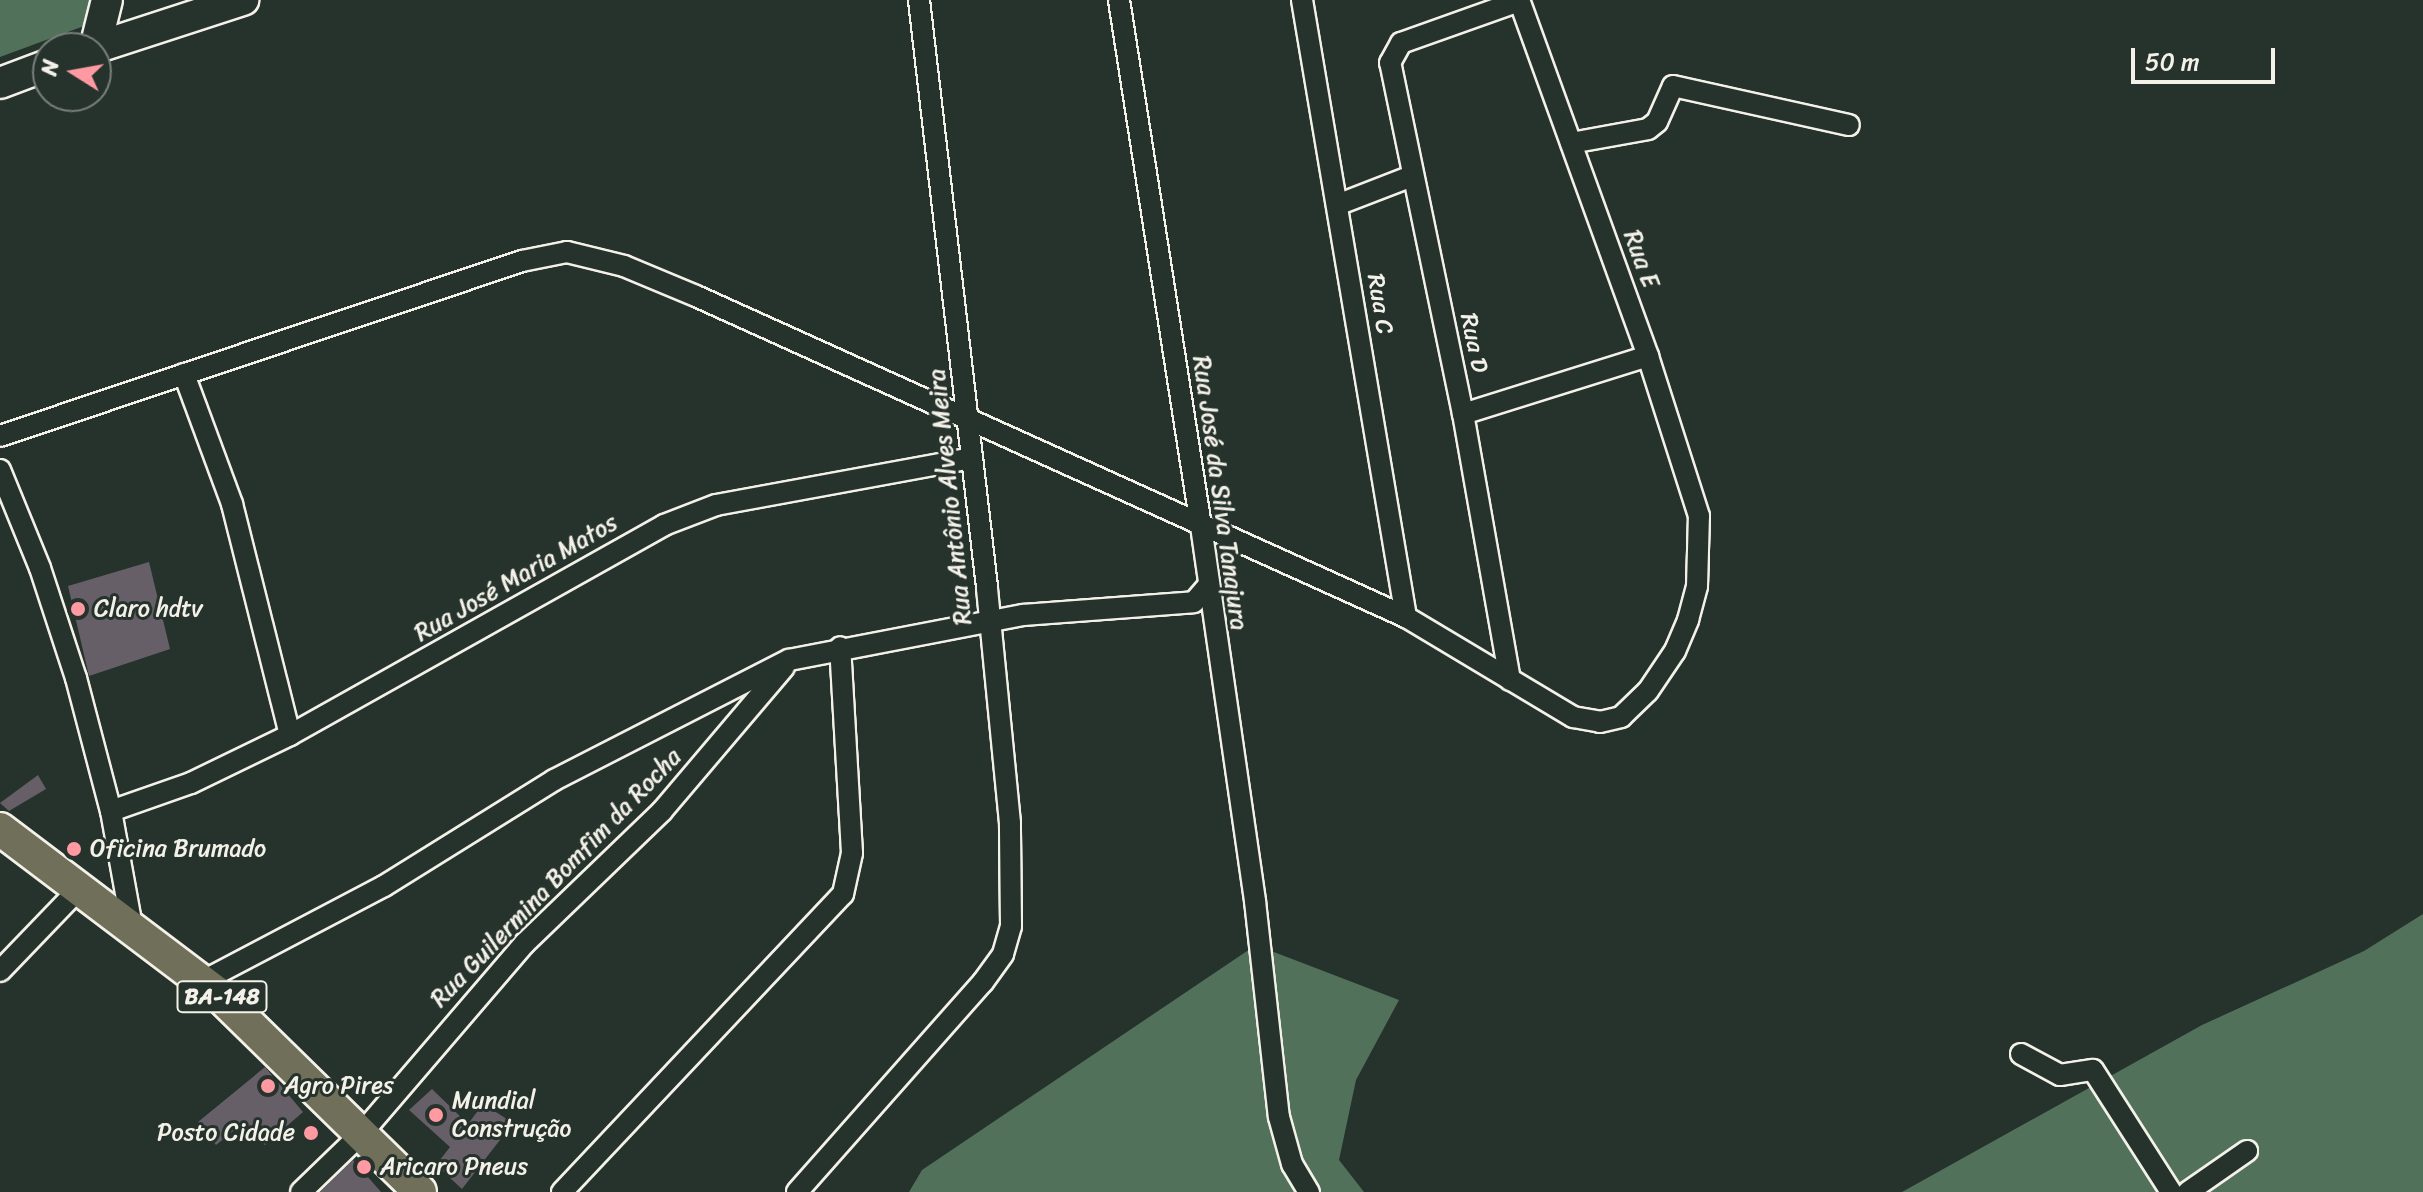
<!DOCTYPE html>
<meta charset="utf-8">
<style>
body{margin:0}
#map{position:relative;width:2423px;height:1192px;overflow:hidden;background:#26332d;font-family:Sriracha,sans-serif}
div>[style]{position:absolute}
[style*='--x']{left:calc(var(--x)*1px);top:calc(var(--y)*1px);width:calc(var(--w)*1px);rotate:calc(var(--a)*1deg)}
.green>*{inset:0;background:#51715a}
.building>*{inset:0;background:#665f67}
.roads{filter:drop-shadow(2px 0 #f4f1e8) drop-shadow(-2px 0 #f4f1e8) drop-shadow(0 2px #f4f1e8) drop-shadow(0 -2px #f4f1e8)}
.street>*{height:20px;margin:-10px;padding:0 10px;transform-origin:10px;border-radius:10px;background:#26332d}
.secondary>*{height:30px;margin:-15px;padding:0 15px;transform-origin:15px;border-radius:15px;background:#26332d}
.primary>*{height:32px;margin:-16px;padding:0 16px;transform-origin:16px;border-radius:16px;background:#706f59}
.dots>*{width:22px;height:22px;translate:-50% -50%;box-sizing:border-box;border:4px solid #26332d;border-radius:50%}
span{translate:-50% -50%;white-space:nowrap;text-align:center;line-height:1.15;-webkit-text-stroke:6px #26332d;paint-order:stroke}
.shield-label span{padding:2px 6px;background:#26332d;border:2px solid;border-radius:6px;-webkit-text-stroke-width:0}
.shield-label{font-size:22px;color:#f4f1e8;font-weight:700}
.street-label{font-size:24px;color:#f4f1e8}
.poi-label{font-size:24px;color:#f4f1e8}
.left{translate:0 -50%;text-align:left}
.right{translate:-100% -50%;text-align:right}
.north{position:absolute;left:32px;top:32px;width:80px;height:80px;box-sizing:border-box;background:#26332d;border:2px solid #787f78;border-radius:50%;rotate:281deg;font-size:22px;font-weight:700;line-height:32px;text-align:center;color:#f4f1e8}
.north::after{content:'';display:block;margin:auto;width:28px;height:36px;background:#ff9aa2;clip-path:polygon(50% 0,100% 100%,50% 72%,0 100%)}
.scale{position:absolute;left:2131px;top:48px;width:144px;height:36px;box-sizing:border-box;border:4px solid #f4f1e8;border-top:0;padding-left:10px;font-size:24px;line-height:28px;white-space:nowrap;color:#f4f1e8;-webkit-text-stroke:6px #26332d;paint-order:stroke}
</style>
<div id="map">
<div class="green">
<div style="clip-path:polygon(0 0,91px 0,84px 26px,0 57px)"></div>
<div style="clip-path:polygon(2423px 914px,2423px 1192px,1902px 1192px,2202px 1025px,2364px 951px)"></div>
<div style="clip-path:polygon(1256px 945px,1399px 1000px,1356px 1080px,1339px 1160px,1364px 1192px,909px 1192px,922px 1170px)"></div>
</div>
<div class="building">
<div style="clip-path:polygon(149px 562px,170px 649px,89px 676px,68px 586px)"></div>
<div style="clip-path:polygon(38px 775px,46px 789px,9px 811px,0 803px)"></div>
<div style="clip-path:polygon(265px 1067px,303px 1112px,265px 1145px,243px 1123px,216px 1145px,198px 1122px)"></div>
<div style="clip-path:polygon(432px 1089px,468px 1124px,483px 1104px,513px 1123px,462px 1189px,436px 1165px,450px 1147px,409px 1110px)"></div>
<div style="clip-path:polygon(353px 1160px,381px 1192px,320px 1192px)"></div>
</div>
<div class="roads">
<div class="street">
<div style="--x:1119;--y:0;--w:532;--a:81.14"></div>
<div style="--x:1201;--y:526;--w:379;--a:81.8"></div>
<div style="--x:1255;--y:901;--w:217;--a:83.7"></div>
<div style="--x:1279;--y:1117;--w:49;--a:74.5"></div>
<div style="--x:1292;--y:1164;--w:33;--a:59"></div>
<div style="--x:1302;--y:0;--w:626;--a:80.43"></div>
<div style="--x:1571;--y:143;--w:78;--a:-10.3"></div>
<div style="--x:1648;--y:129;--w:11;--a:-38"></div>
<div style="--x:1657;--y:122;--w:39;--a:-66"></div>
<div style="--x:1673;--y:86;--w:180;--a:12.5"></div>
<div style="--x:1337;--y:205;--w:80;--a:-21.1"></div>
<div style="--x:184;--y:374;--w:139;--a:69.7"></div>
<div style="--x:232;--y:504;--w:238;--a:75.9"></div>
<div style="--x:1463;--y:414;--w:194;--a:-17.4"></div>
<div style="--x:0;--y:436;--w:551;--a:-18.53"></div>
<div style="--x:522;--y:261;--w:46;--a:-11.3"></div>
<div style="--x:567;--y:252;--w:59;--a:13.8"></div>
<div style="--x:624;--y:266;--w:78;--a:22.6"></div>
<div style="--x:696;--y:296;--w:779;--a:24.33"></div>
<div style="--x:1406;--y:617;--w:195;--a:30.9"></div>
<div style="--x:1573;--y:717;--w:27;--a:10"></div>
<div style="--x:1600;--y:722;--w:22;--a:-13"></div>
<div style="--x:1621;--y:717;--w:37;--a:-44"></div>
<div style="--x:1648;--y:691;--w:48;--a:-56"></div>
<div style="--x:1675;--y:651;--w:34;--a:-67"></div>
<div style="--x:1688;--y:620;--w:35;--a:-75"></div>
<div style="--x:1697;--y:586;--w:70;--a:-88.4"></div>
<div style="--x:1699;--y:516;--w:168;--a:-107.7"></div>
<div style="--x:1648;--y:356;--w:379;--a:-109.9"></div>
<div style="--x:0;--y:470;--w:106;--a:67.8"></div>
<div style="--x:40;--y:568;--w:116;--a:71.9"></div>
<div style="--x:76;--y:678;--w:138;--a:75.3"></div>
<div style="--x:111;--y:811;--w:118;--a:79.7"></div>
<div style="--x:1510;--y:680;--w:270;--a:-100"></div>
<div style="--x:1463;--y:414;--w:359;--a:-101.7"></div>
<div style="--x:1390;--y:63;--w:23;--a:-61"></div>
<div style="--x:1401;--y:43;--w:125;--a:-19.6"></div>
<div style="--x:111;--y:811;--w:85;--a:-19.3"></div>
<div style="--x:191;--y:783;--w:110;--a:-25.9"></div>
<div style="--x:290;--y:735;--w:429;--a:-29.3"></div>
<div style="--x:664;--y:525;--w:56;--a:-21"></div>
<div style="--x:716;--y:505;--w:259;--a:-10.4"></div>
<div style="--x:0;--y:971;--w:114;--a:-46.1"></div>
<div style="--x:203;--y:981;--w:204;--a:-27.7"></div>
<div style="--x:384;--y:886;--w:200;--a:-31.9"></div>
<div style="--x:554;--y:780;--w:264;--a:-27.1"></div>
<div style="--x:789;--y:660;--w:238;--a:-10.9"></div>
<div style="--x:1023;--y:615;--w:171;--a:-4.3"></div>
<div style="--x:1194;--y:602;--w:20;--a:-49"></div>
<div style="--x:2021;--y:1054;--w:44;--a:28.3"></div>
<div style="--x:2060;--y:1075;--w:33;--a:-9"></div>
<div style="--x:2093;--y:1070;--w:145;--a:57.4"></div>
<div style="--x:301;--y:1192;--w:85;--a:-44"></div>
<div style="--x:362;--y:1133;--w:250;--a:-49.4"></div>
<div style="--x:525;--y:943;--w:190;--a:-43.9"></div>
<div style="--x:662;--y:811;--w:189;--a:-49.7"></div>
<div style="--x:562;--y:1192;--w:410;--a:-46.7"></div>
<div style="--x:843;--y:894;--w:42;--a:-77.6"></div>
<div style="--x:852;--y:853;--w:206;--a:-93.3"></div>
<div style="--x:797;--y:1192;--w:281;--a:-48.5"></div>
<div style="--x:983;--y:982;--w:34;--a:-54"></div>
<div style="--x:1003;--y:954;--w:29;--a:-74"></div>
<div style="--x:1011;--y:926;--w:103;--a:-90.6"></div>
<div style="--x:1010;--y:823;--w:237;--a:-95.6"></div>
<div style="--x:987;--y:587;--w:591;--a:-96.61"></div>
<div style="--x:2188;--y:1192;--w:72;--a:-34.8"></div>
</div>
<div class="secondary">
<div style="--x:95;--y:48;--w:156;--a:-18"></div>
<div style="--x:95;--y:48;--w:49;--a:-76"></div>
<div style="--x:0;--y:83;--w:51;--a:-20.6"></div>
</div>
<div class="primary">
<div style="--x:0;--y:829;--w:272;--a:37.1"></div>
<div style="--x:217;--y:993;--w:284;--a:44.4"></div>
</div>
</div>
<div class="dots">
<div style="left:78px;top:609px;background:#ff9aa2"></div>
<div style="left:74px;top:849px;background:#ff9aa2"></div>
<div style="left:268px;top:1086px;background:#ff9aa2"></div>
<div style="left:436px;top:1115px;background:#ff9aa2"></div>
<div style="left:311px;top:1133px;background:#ff9aa2"></div>
<div style="left:364px;top:1167px;background:#ff9aa2"></div>
</div>
<div class="shield-label">
<span style="left:222px;top:997px">BA-148</span>
</div>
<div class="street-label">
<span style="left:1641px;top:259px;rotate:70deg">Rua E</span>
<span style="left:1380px;top:304px;rotate:80deg">Rua C</span>
<span style="left:1474px;top:343px;rotate:78deg">Rua D</span>
<span style="left:1220px;top:493px;rotate:82deg">Rua José da Silva Tanajura</span>
<span style="left:950px;top:497px;rotate:-96deg">Rua Antônio Alves Meira</span>
<span style="left:516px;top:578px;rotate:-30deg">Rua José Maria Matos</span>
<span style="left:556px;top:878px;rotate:-46deg">Rua Guilermina Bomfim da Rocha</span>
</div>
<div class="poi-label">
<span class="left" style="left:94px;top:609px">Claro hdtv</span>
<span class="left" style="left:90px;top:849px">Oficina Brumado</span>
<span class="left" style="left:284px;top:1086px">Agro Pires</span>
<span class="left" style="left:452px;top:1115px">Mundial<br>Construção</span>
<span class="right" style="left:295px;top:1133px">Posto Cidade</span>
<span class="left" style="left:380px;top:1167px">Aricaro Pneus</span>
</div>
<div class="north">N</div>
<div class="scale">50 m</div>
</div>
